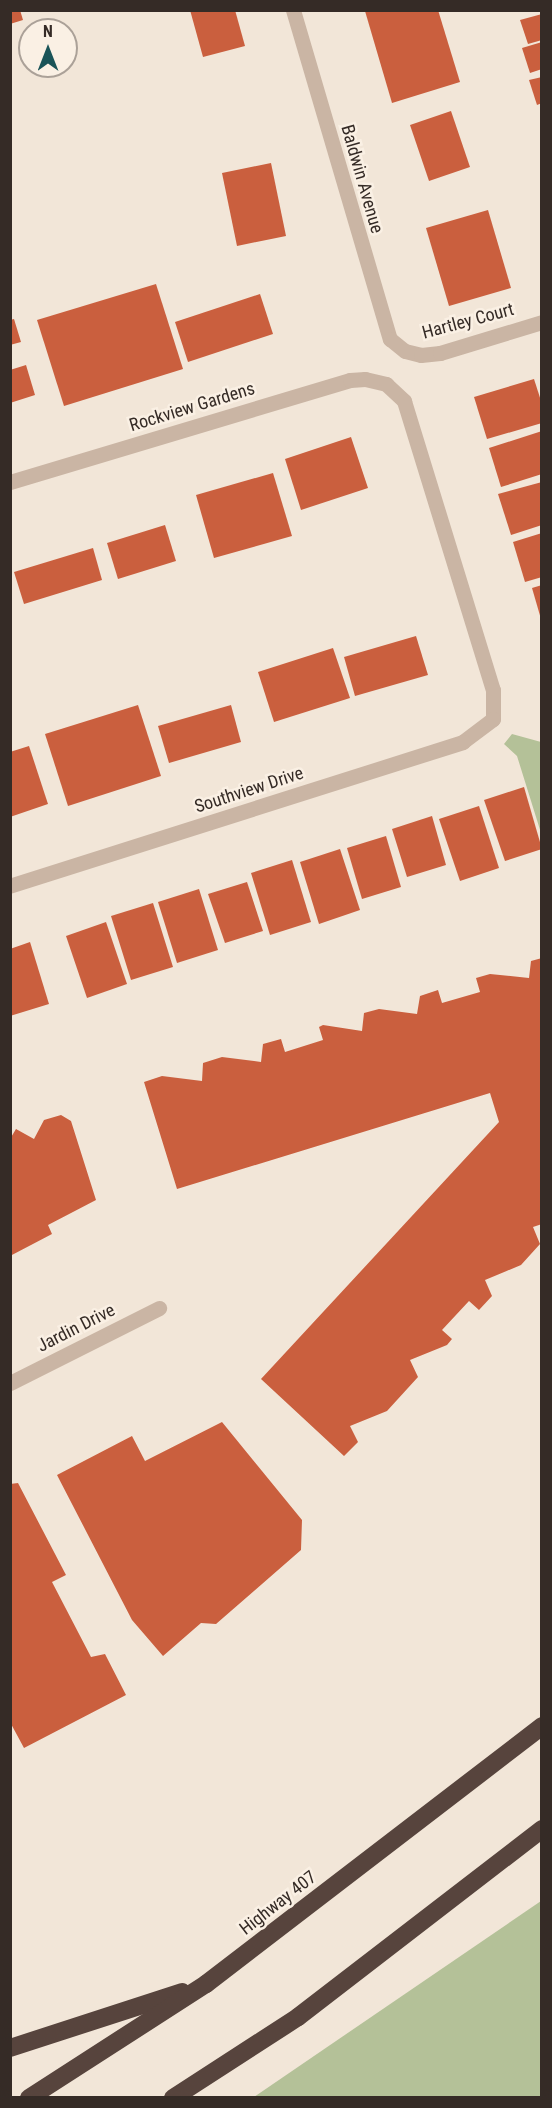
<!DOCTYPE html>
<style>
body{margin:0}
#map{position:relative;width:552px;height:2108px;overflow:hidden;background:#f2e6d8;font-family:"Roboto Condensed",sans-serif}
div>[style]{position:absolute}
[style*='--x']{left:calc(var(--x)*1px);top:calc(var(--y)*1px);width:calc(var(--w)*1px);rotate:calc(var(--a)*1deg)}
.green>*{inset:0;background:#b4c198}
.building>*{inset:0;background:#ca5f3e}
.minor>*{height:15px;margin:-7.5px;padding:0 7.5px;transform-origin:7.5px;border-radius:7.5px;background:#cab5a4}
.motorway>*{height:18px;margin:-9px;padding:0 9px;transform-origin:9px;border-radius:9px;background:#57443d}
span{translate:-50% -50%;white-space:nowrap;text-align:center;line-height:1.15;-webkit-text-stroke:5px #faf0e4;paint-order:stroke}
.street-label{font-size:18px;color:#352b26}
.frame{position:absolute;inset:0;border:12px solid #352b26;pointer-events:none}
.north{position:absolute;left:18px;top:18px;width:60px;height:60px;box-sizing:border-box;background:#faf0e4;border:2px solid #aba198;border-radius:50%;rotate:0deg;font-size:16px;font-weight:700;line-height:24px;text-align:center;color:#352b26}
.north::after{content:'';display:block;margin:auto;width:21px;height:27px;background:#1a5458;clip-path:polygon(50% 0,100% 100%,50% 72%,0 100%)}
</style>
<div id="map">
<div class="green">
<div style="clip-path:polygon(512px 734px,541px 742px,541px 833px,517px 756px,504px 744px)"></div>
<div style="clip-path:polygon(541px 1901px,541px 2096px,254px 2097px)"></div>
</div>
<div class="building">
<div style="clip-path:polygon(10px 10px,20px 10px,23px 20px,10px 24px)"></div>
<div style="clip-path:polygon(190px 10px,235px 10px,245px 46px,203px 57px)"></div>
<div style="clip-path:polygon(438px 10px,460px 82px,392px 103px,365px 11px)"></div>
<div style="clip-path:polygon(542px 14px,542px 40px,528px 44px,520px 20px)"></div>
<div style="clip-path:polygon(542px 42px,542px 69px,530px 73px,522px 48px)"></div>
<div style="clip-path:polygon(542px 77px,542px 103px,537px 105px,529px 80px)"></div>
<div style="clip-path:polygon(451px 111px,470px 167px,429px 181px,410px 125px)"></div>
<div style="clip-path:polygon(271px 163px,286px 236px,237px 246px,222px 173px)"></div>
<div style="clip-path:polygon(488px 210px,511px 288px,449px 306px,426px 228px)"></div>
<div style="clip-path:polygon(156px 284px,183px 369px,64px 406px,37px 320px)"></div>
<div style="clip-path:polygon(260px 294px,273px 334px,188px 362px,175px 322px)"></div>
<div style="clip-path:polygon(14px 319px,21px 342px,10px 345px,10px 320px)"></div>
<div style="clip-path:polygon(26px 365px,35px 395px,10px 403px,10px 370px)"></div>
<div style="clip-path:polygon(534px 379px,542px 404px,542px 423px,487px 439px,474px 397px)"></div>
<div style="clip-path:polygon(542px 431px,542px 474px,501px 487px,489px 448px)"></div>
<div style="clip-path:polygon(351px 437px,368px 488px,301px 510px,285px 459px)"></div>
<div style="clip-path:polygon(273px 473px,292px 536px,214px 558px,196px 495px)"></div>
<div style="clip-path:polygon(542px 482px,542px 525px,511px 535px,498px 494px)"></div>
<div style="clip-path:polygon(165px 525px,176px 561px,118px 579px,107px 543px)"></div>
<div style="clip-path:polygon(542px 533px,542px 577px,525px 582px,513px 542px)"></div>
<div style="clip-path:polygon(93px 548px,102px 580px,24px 604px,14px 572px)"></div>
<div style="clip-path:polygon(542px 585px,542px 619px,541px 619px,532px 588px)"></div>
<div style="clip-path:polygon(416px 636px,428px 675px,355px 696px,344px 657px)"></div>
<div style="clip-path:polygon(333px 648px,350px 698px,274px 722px,258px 672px)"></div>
<div style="clip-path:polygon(138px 705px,161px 776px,68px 806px,45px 734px)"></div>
<div style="clip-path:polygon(231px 705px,241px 742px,169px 763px,158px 726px)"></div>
<div style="clip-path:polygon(29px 746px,48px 804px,10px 817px,10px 752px)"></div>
<div style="clip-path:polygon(524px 787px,542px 849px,505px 861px,484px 800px)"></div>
<div style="clip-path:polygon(479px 806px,499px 868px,460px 881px,439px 819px)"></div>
<div style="clip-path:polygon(432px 816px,446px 865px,407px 877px,392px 829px)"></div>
<div style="clip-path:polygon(386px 836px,401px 887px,362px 899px,347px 848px)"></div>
<div style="clip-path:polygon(340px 849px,360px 910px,319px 924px,300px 862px)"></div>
<div style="clip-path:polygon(292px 860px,311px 922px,270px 935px,251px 873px)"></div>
<div style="clip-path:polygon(247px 882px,263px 931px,225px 943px,208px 894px)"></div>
<div style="clip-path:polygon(199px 889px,218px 950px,177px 963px,158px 902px)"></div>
<div style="clip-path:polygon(153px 903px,173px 967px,131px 980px,111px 916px)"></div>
<div style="clip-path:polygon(106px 922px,127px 984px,87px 998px,66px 936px)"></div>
<div style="clip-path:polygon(30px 942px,49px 1004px,10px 1016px,10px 949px)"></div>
<div style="clip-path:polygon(542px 958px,542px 1224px,533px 1227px,540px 1244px,521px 1265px,485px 1280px,492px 1296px,479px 1310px,469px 1301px,442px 1330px,452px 1339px,447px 1345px,410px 1360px,418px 1377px,387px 1411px,350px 1426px,358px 1442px,344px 1456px,261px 1379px,499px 1122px,490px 1093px,177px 1189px,144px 1082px,162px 1076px,202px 1081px,203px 1063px,222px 1057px,261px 1062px,263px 1044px,281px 1039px,285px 1052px,323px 1040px,319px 1027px,323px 1025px,362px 1031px,364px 1013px,379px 1009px,417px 1014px,420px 996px,438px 990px,442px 1003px,480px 992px,476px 978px,490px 974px,529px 978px,531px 961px)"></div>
<div style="clip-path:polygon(61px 1115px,71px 1121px,96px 1200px,48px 1225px,52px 1234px,10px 1256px,10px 1139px,16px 1129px,34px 1139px,44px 1120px)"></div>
<div style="clip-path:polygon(222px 1422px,302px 1520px,301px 1550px,216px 1624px,201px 1623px,163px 1656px,132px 1620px,57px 1475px,132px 1436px,145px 1461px)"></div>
<div style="clip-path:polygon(18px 1483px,66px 1575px,52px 1582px,91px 1657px,105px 1654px,126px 1695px,24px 1748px,10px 1722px,10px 1484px)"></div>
</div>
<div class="minor">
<div style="--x:293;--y:10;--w:343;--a:73.6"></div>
<div style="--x:390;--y:339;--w:19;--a:39"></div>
<div style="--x:405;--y:351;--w:16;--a:14"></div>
<div style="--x:421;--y:355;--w:19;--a:-6"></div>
<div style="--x:440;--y:353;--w:107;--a:-16.9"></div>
<div style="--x:10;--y:482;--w:355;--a:-16.7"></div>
<div style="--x:350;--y:380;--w:15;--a:-4"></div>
<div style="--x:365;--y:379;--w:22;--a:13"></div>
<div style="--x:386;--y:384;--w:25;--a:43"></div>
<div style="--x:404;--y:401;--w:302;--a:72.9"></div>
<div style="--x:493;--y:690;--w:29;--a:90"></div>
<div style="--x:493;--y:719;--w:38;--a:143"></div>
<div style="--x:463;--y:742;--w:475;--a:162.4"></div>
<div style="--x:10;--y:1383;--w:167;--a:-26.7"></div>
</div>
<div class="motorway">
<div style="--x:10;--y:2048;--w:181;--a:-18"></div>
<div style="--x:29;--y:2098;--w:211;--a:-32.8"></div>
<div style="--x:206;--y:1984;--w:424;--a:-37.5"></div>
<div style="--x:173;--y:2098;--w:149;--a:-32.9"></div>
<div style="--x:298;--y:2017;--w:308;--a:-37.6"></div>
</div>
<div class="street-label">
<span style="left:362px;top:179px;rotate:74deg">Baldwin Avenue</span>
<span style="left:468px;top:321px;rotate:-15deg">Hartley Court</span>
<span style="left:192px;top:407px;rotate:-17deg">Rockview Gardens</span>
<span style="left:249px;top:790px;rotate:-18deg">Southview Drive</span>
<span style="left:76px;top:1328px;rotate:-27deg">Jardin Drive</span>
<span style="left:278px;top:1903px;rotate:-38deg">Highway 407</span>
</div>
<div class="frame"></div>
<div class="north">N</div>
</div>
